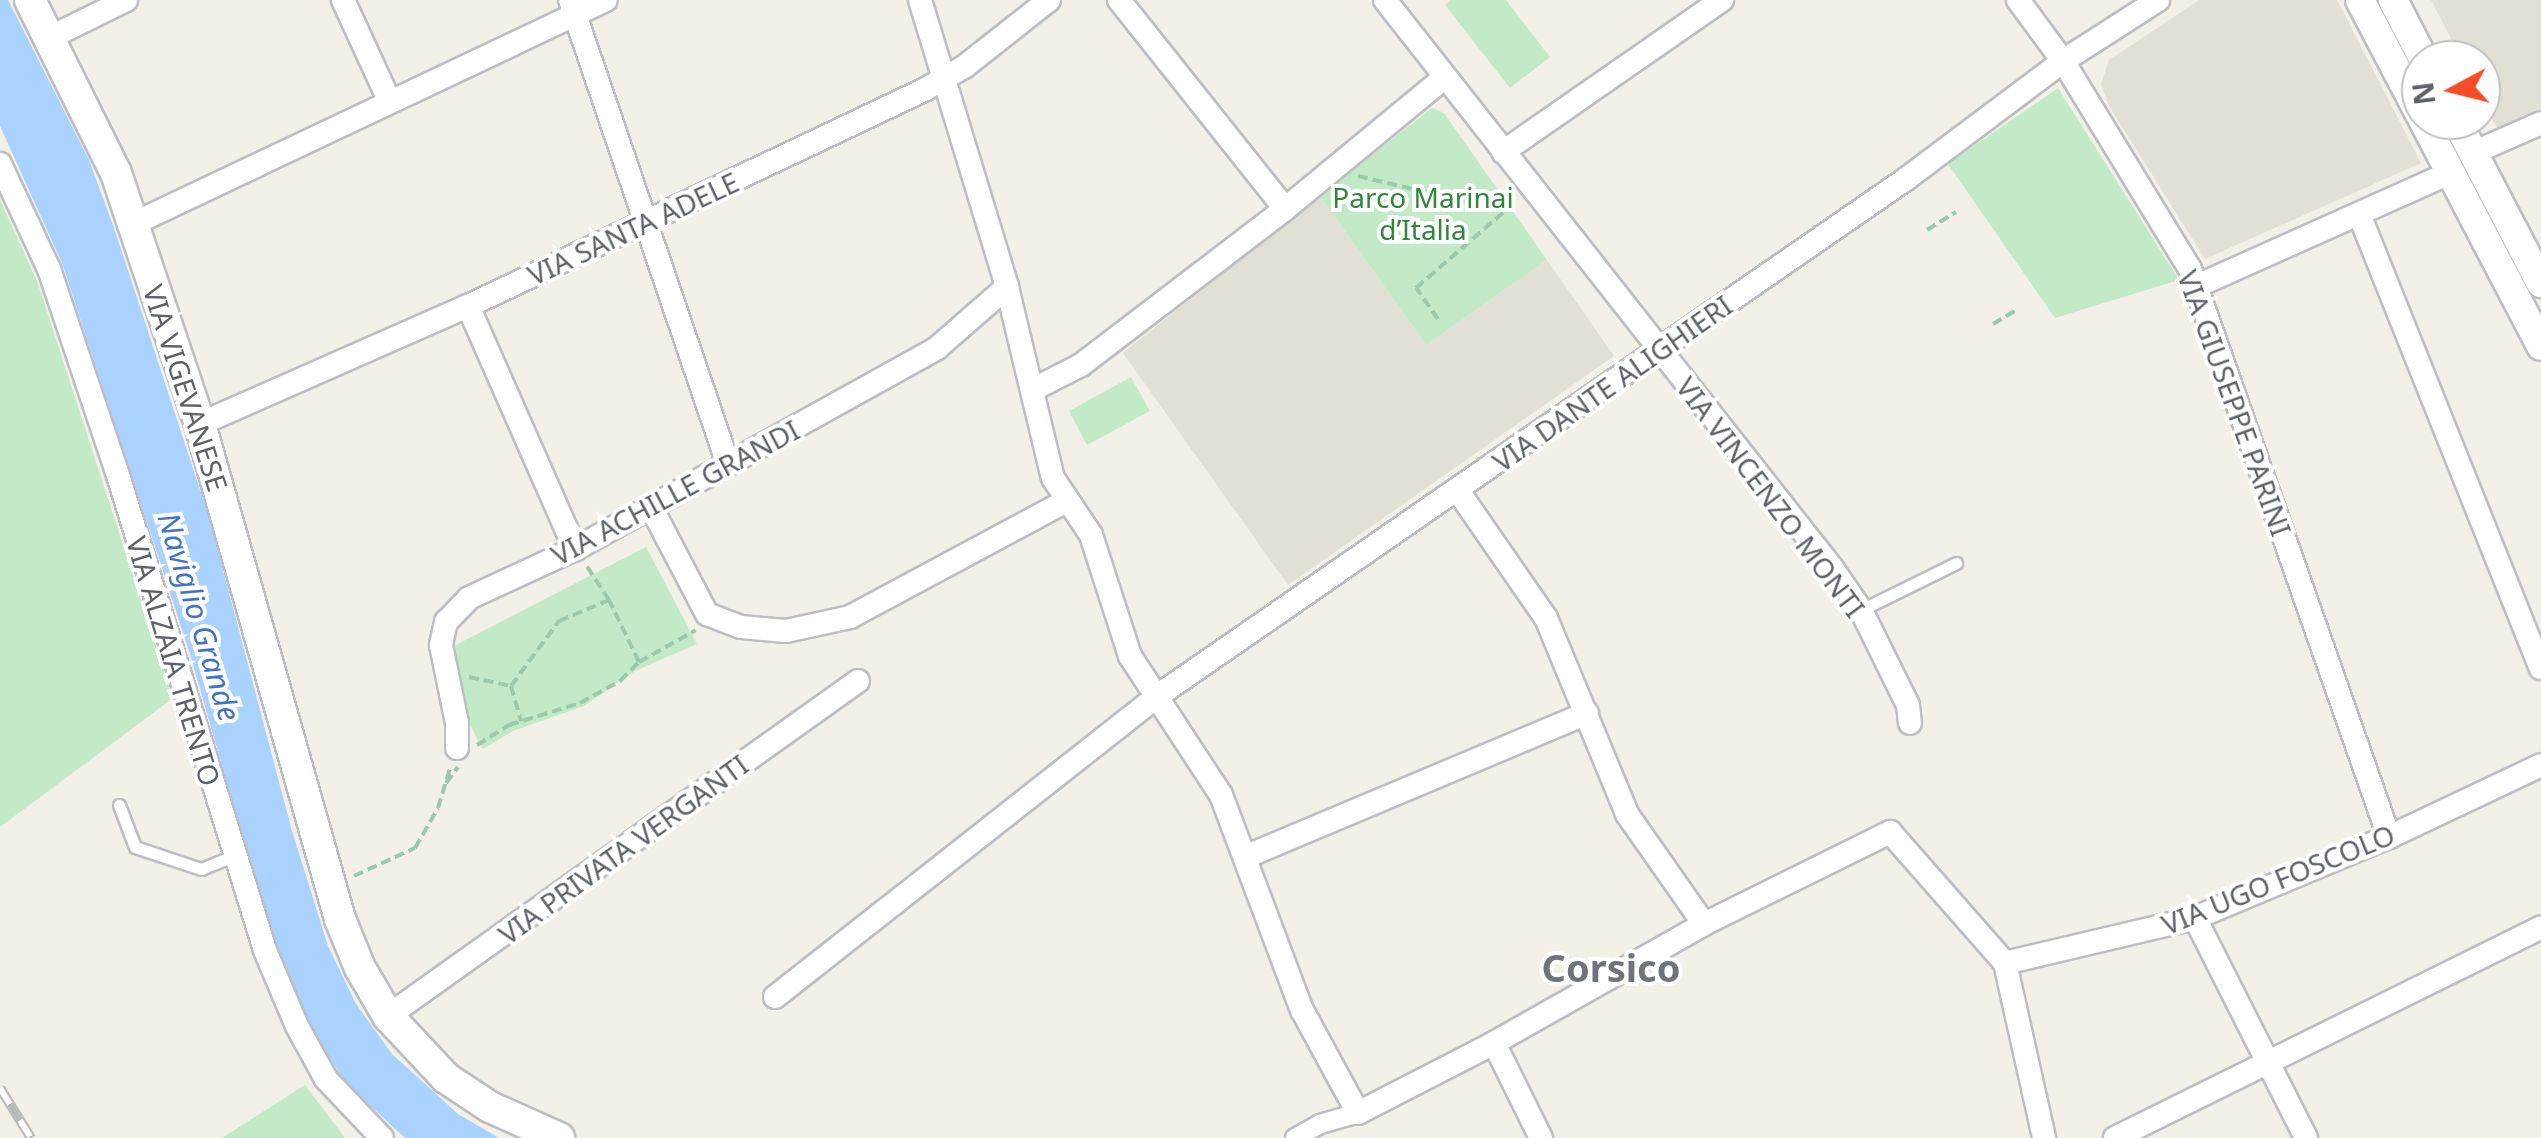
<!DOCTYPE html>
<meta charset="utf-8">
<style>
body{margin:0}
#map{position:relative;width:2541px;height:1138px;overflow:hidden;background:#f2f0e7;font-family:"Noto Sans",sans-serif}
div>[style]{position:absolute}
[style*='--x']{left:calc(var(--x)*1px);top:calc(var(--y)*1px);width:calc(var(--w)*1px);rotate:calc(var(--a)*1deg)}
.education>*{inset:0;background:#e2e0d5}
.green>*{inset:0;background:#c3eac7}
.water>*{inset:0;background:#aad2ff}
.path>*{height:4px;margin-top:-2px;transform-origin:0;background:repeating-linear-gradient(90deg,#9ac9ac 0 10px,transparent 0 15px)}
.roads{filter:drop-shadow(2px 0 #bcbec3) drop-shadow(-2px 0 #bcbec3) drop-shadow(0 2px #bcbec3) drop-shadow(0 -2px #bcbec3)}
.service>*{height:11px;margin:-5.5px;padding:0 5.5px;transform-origin:5.5px;border-radius:5.5px;background:#fff}
.pedestrian>*{height:18px;margin:-9px;padding:0 9px;transform-origin:9px;border-radius:9px;background:#fff}
.minor>*{height:22px;margin:-11px;padding:0 11px;transform-origin:11px;border-radius:11px;background:#fff}
.tertiary>*{height:28px;margin:-14px;padding:0 14px;transform-origin:14px;border-radius:14px;background:#fff}
.secondary>*{height:30px;margin:-15px;padding:0 15px;transform-origin:15px;border-radius:15px;background:#fff}
.rail>*{height:10px;margin-top:-5px;transform-origin:0;background:repeating-linear-gradient(90deg,#fff 0 19px,#b8b9b9 0 38px);box-sizing:border-box;border-block:2px solid #b8b9b9}
span{translate:-50% -50%;white-space:nowrap;text-align:center;line-height:1.15;-webkit-text-stroke:8px #fff;paint-order:stroke}
.park-label{font-size:28px;color:#30863b}
.street-label{font-size:28px;color:#5e6268}
.water-label{font-size:30px;color:#4074c3;font-style:italic}
.district-label{font-size:38px;color:#6f747b;font-weight:700}
.north{position:absolute;left:2401px;top:40px;width:100px;height:100px;box-sizing:border-box;background:#fff;border:2px solid #bfc0c3;border-radius:50%;rotate:263deg;font-size:28px;font-weight:700;line-height:40px;text-align:center;color:#5e6268}
.north::after{content:'';display:block;margin:auto;width:35px;height:45px;background:#f54d2a;clip-path:polygon(50% 0,100% 100%,50% 72%,0 100%)}
</style>
<div id="map">
<div class="education">
<div style="clip-path:polygon(2199px 0,2337px 0,2421px 163px,2205px 259px,2109px 106px,2101px 84px,2109px 60px)"></div>
<div style="clip-path:polygon(2431px 0,2541px 0,2541px 108px,2497px 128px,2481px 97px,2481px 60px,2462px 60px)"></div>
<div style="clip-path:polygon(1320px 196px,1426px 345px,1547px 260px,1614px 356px,1288px 585px,1123px 353px)"></div>
</div>
<div class="green">
<div style="clip-path:polygon(1451px 0,1506px 0,1550px 57px,1510px 88px,1445px 5px)"></div>
<div style="clip-path:polygon(2058px 88px,2179px 280px,2055px 318px,1948px 164px)"></div>
<div style="clip-path:polygon(1432px 108px,1444px 113px,1547px 260px,1426px 345px,1320px 196px)"></div>
<div style="clip-path:polygon(0 200px,37px 281px,173px 698px,0 827px)"></div>
<div style="clip-path:polygon(1131px 377px,1150px 411px,1087px 445px,1069px 411px)"></div>
<div style="clip-path:polygon(646px 547px,697px 644px,635px 671px,584px 706px,513px 731px,483px 749px,466px 718px,450px 648px)"></div>
<div style="clip-path:polygon(305px 1085px,345px 1138px,222px 1138px)"></div>
</div>
<div class="water">
<div style="clip-path:polygon(0 0,8px 0,89px 160px,114px 228px,209px 517px,292px 831px,328px 946px,356px 1004px,392px 1054px,458px 1114px,499px 1138px,405px 1138px,345px 1082px,310px 1028px,263px 909px,190px 654px,62px 263px,0 126px)"></div>
</div>
<div class="path">
<div style="--x:1358;--y:176;--w:151;--a:13.4"></div>
<div style="--x:1505;--y:211;--w:15;--a:-42"></div>
<div style="--x:1927;--y:230;--w:34;--a:-32"></div>
<div style="--x:1438;--y:319;--w:38;--a:-125"></div>
<div style="--x:1416;--y:288;--w:118;--a:-40.9"></div>
<div style="--x:1993;--y:324;--w:29;--a:-31"></div>
<div style="--x:639;--y:662;--w:65;--a:-29.3"></div>
<div style="--x:469;--y:677;--w:43;--a:12.1"></div>
<div style="--x:511;--y:686;--w:37;--a:74"></div>
<div style="--x:511;--y:686;--w:81;--a:-53.6"></div>
<div style="--x:559;--y:621;--w:54;--a:-22.8"></div>
<div style="--x:477;--y:745;--w:38;--a:-32"></div>
<div style="--x:509;--y:725;--w:74;--a:-17.2"></div>
<div style="--x:580;--y:703;--w:46;--a:-28.8"></div>
<div style="--x:620;--y:681;--w:27;--a:-45"></div>
<div style="--x:639;--y:662;--w:69;--a:-115.8"></div>
<div style="--x:609;--y:600;--w:42;--a:-123.3"></div>
<div style="--x:446;--y:783;--w:20;--a:-53"></div>
<div style="--x:354;--y:876;--w:67;--a:-24.7"></div>
<div style="--x:415;--y:848;--w:46;--a:-60.1"></div>
<div style="--x:438;--y:808;--w:42;--a:-73.3"></div>
</div>
<div class="roads">
<div class="service">
<div style="--x:1861;--y:610;--w:106;--a:-26.3"></div>
<div style="--x:119;--y:805;--w:45;--a:69.1"></div>
<div style="--x:135;--y:847;--w:70;--a:18.4"></div>
<div style="--x:201;--y:869;--w:35;--a:-22"></div>
</div>
<div class="pedestrian">
<div style="--x:1295;--y:1138;--w:29;--a:-29"></div>
<div style="--x:1320;--y:1124;--w:40;--a:-16"></div>
</div>
<div class="minor">
<div style="--x:343;--y:0;--w:110;--a:65.3"></div>
<div style="--x:570;--y:0;--w:491;--a:71.2"></div>
<div style="--x:920;--y:0;--w:300;--a:73.1"></div>
<div style="--x:1007;--y:287;--w:196;--a:76.5"></div>
<div style="--x:1053;--y:478;--w:69;--a:56.3"></div>
<div style="--x:1091;--y:535;--w:127;--a:72.1"></div>
<div style="--x:1130;--y:656;--w:166;--a:56.8"></div>
<div style="--x:1221;--y:795;--w:230;--a:69.4"></div>
<div style="--x:1302;--y:1010;--w:117;--a:61.5"></div>
<div style="--x:1358;--y:1113;--w:153;--a:-27.2"></div>
<div style="--x:1494;--y:1043;--w:241;--a:-29.5"></div>
<div style="--x:1704;--y:924;--w:208;--a:-26.3"></div>
<div style="--x:1890;--y:832;--w:174;--a:48.7"></div>
<div style="--x:2005;--y:963;--w:179;--a:77.4"></div>
<div style="--x:1119;--y:0;--w:267;--a:51.5"></div>
<div style="--x:1385;--y:0;--w:723;--a:51.8"></div>
<div style="--x:1832;--y:568;--w:51;--a:55.4"></div>
<div style="--x:1861;--y:610;--w:106;--a:63.7"></div>
<div style="--x:1908;--y:705;--w:18;--a:84"></div>
<div style="--x:2018;--y:0;--w:76;--a:53.6"></div>
<div style="--x:2063;--y:61;--w:244;--a:58.6"></div>
<div style="--x:2190;--y:269;--w:602;--a:70.69"></div>
<div style="--x:49;--y:38;--w:86;--a:-26.3"></div>
<div style="--x:1503;--y:152;--w:267;--a:-34.8"></div>
<div style="--x:2473;--y:153;--w:74;--a:-23.8"></div>
<div style="--x:0;--y:164;--w:116;--a:65"></div>
<div style="--x:49;--y:269;--w:214;--a:71.5"></div>
<div style="--x:117;--y:472;--w:498;--a:72.8"></div>
<div style="--x:264;--y:948;--w:85;--a:67.1"></div>
<div style="--x:297;--y:1026;--w:60;--a:61.3"></div>
<div style="--x:326;--y:1079;--w:81;--a:46.5"></div>
<div style="--x:2359;--y:214;--w:489;--a:68.2"></div>
<div style="--x:133;--y:224;--w:523;--a:-25.34"></div>
<div style="--x:2197;--y:286;--w:277;--a:-24.1"></div>
<div style="--x:468;--y:306;--w:266;--a:66.2"></div>
<div style="--x:1032;--y:390;--w:55;--a:-27"></div>
<div style="--x:1081;--y:365;--w:257;--a:-37.4"></div>
<div style="--x:1285;--y:209;--w:207;--a:-39.5"></div>
<div style="--x:200;--y:424;--w:293;--a:-23.8"></div>
<div style="--x:468;--y:306;--w:505;--a:-25.35"></div>
<div style="--x:924;--y:90;--w:46;--a:-29.9"></div>
<div style="--x:964;--y:67;--w:108;--a:-38.2"></div>
<div style="--x:1458;--y:491;--w:155;--a:55.3"></div>
<div style="--x:1546;--y:618;--w:212;--a:67.5"></div>
<div style="--x:1627;--y:814;--w:134;--a:55"></div>
<div style="--x:651;--y:507;--w:121;--a:62.4"></div>
<div style="--x:707;--y:614;--w:36;--a:21"></div>
<div style="--x:741;--y:627;--w:45;--a:5.1"></div>
<div style="--x:786;--y:631;--w:66;--a:-12.3"></div>
<div style="--x:850;--y:617;--w:247;--a:-28.2"></div>
<div style="--x:457;--y:748;--w:25;--a:-90"></div>
<div style="--x:457;--y:723;--w:80;--a:-101.6"></div>
<div style="--x:441;--y:645;--w:24;--a:-78"></div>
<div style="--x:446;--y:622;--w:33;--a:-46"></div>
<div style="--x:469;--y:598;--w:117;--a:-24.8"></div>
<div style="--x:575;--y:549;--w:414;--a:-29"></div>
<div style="--x:937;--y:348;--w:93;--a:-41.1"></div>
<div style="--x:1245;--y:857;--w:371;--a:-22.8"></div>
<div style="--x:2195;--y:918;--w:246;--a:63.2"></div>
<div style="--x:2005;--y:963;--w:195;--a:-13.3"></div>
<div style="--x:2195;--y:918;--w:210;--a:-22.7"></div>
<div style="--x:2389;--y:837;--w:168;--a:-25.3"></div>
<div style="--x:775;--y:997;--w:485;--a:-38.2"></div>
<div style="--x:1156;--y:697;--w:911;--a:-34.63"></div>
<div style="--x:1906;--y:179;--w:196;--a:-36.9"></div>
<div style="--x:2063;--y:61;--w:113;--a:-32.7"></div>
<div style="--x:388;--y:1016;--w:577;--a:-35.48"></div>
<div style="--x:1494;--y:1043;--w:106;--a:63.7"></div>
<div style="--x:2115;--y:1138;--w:475;--a:-26.3"></div>
</div>
<div class="tertiary">
<div style="--x:2360;--y:0;--w:131;--a:62.3"></div>
<div style="--x:2393;--y:0;--w:68;--a:62.7"></div>
<div style="--x:2423;--y:120;--w:255;--a:62.4"></div>
<div style="--x:2456;--y:120;--w:184;--a:62.5"></div>
</div>
<div class="secondary">
<div style="--x:30;--y:0;--w:193;--a:63.6"></div>
<div style="--x:116;--y:173;--w:54;--a:71.6"></div>
<div style="--x:133;--y:224;--w:211;--a:71.5"></div>
<div style="--x:200;--y:424;--w:514;--a:74.21"></div>
<div style="--x:340;--y:919;--w:53;--a:67.8"></div>
<div style="--x:360;--y:968;--w:56;--a:59.7"></div>
<div style="--x:388;--y:1016;--w:85;--a:46.9"></div>
<div style="--x:446;--y:1078;--w:53;--a:33.4"></div>
<div style="--x:490;--y:1107;--w:76;--a:24.2"></div>
</div>
</div>
<div class="rail">
<div style="--x:0;--y:1088;--w:59;--a:58.2"></div>
</div>
<div class="park-label">
<span style="left:1423px;top:213px">Parco Marinai<br>d’Italia</span>
</div>
<div class="street-label">
<span style="left:633px;top:228px;rotate:-25deg">VIA SANTA ADELE</span>
<span style="left:1612px;top:383px;rotate:-35deg">VIA DANTE ALIGHIERI</span>
<span style="left:186px;top:388px;rotate:72deg">VIA VIGEVANESE</span>
<span style="left:2235px;top:403px;rotate:70deg">VIA GIUSEPPE PARINI</span>
<span style="left:675px;top:492px;rotate:-28deg">VIA ACHILLE GRANDI</span>
<span style="left:1771px;top:497px;rotate:53deg">VIA VINCENZO MONTI</span>
<span style="left:174px;top:661px;rotate:73deg">VIA ALZAIA TRENTO</span>
<span style="left:623px;top:849px;rotate:-36deg">VIA PRIVATA VERGANTI</span>
<span style="left:2278px;top:879px;rotate:-22deg">VIA UGO FOSCOLO</span>
</div>
<div class="water-label">
<span style="left:199px;top:617px;rotate:73deg">Naviglio Grande</span>
</div>
<div class="district-label">
<span style="left:1611px;top:968px">Corsico</span>
</div>
<div class="north">N</div>
</div>
